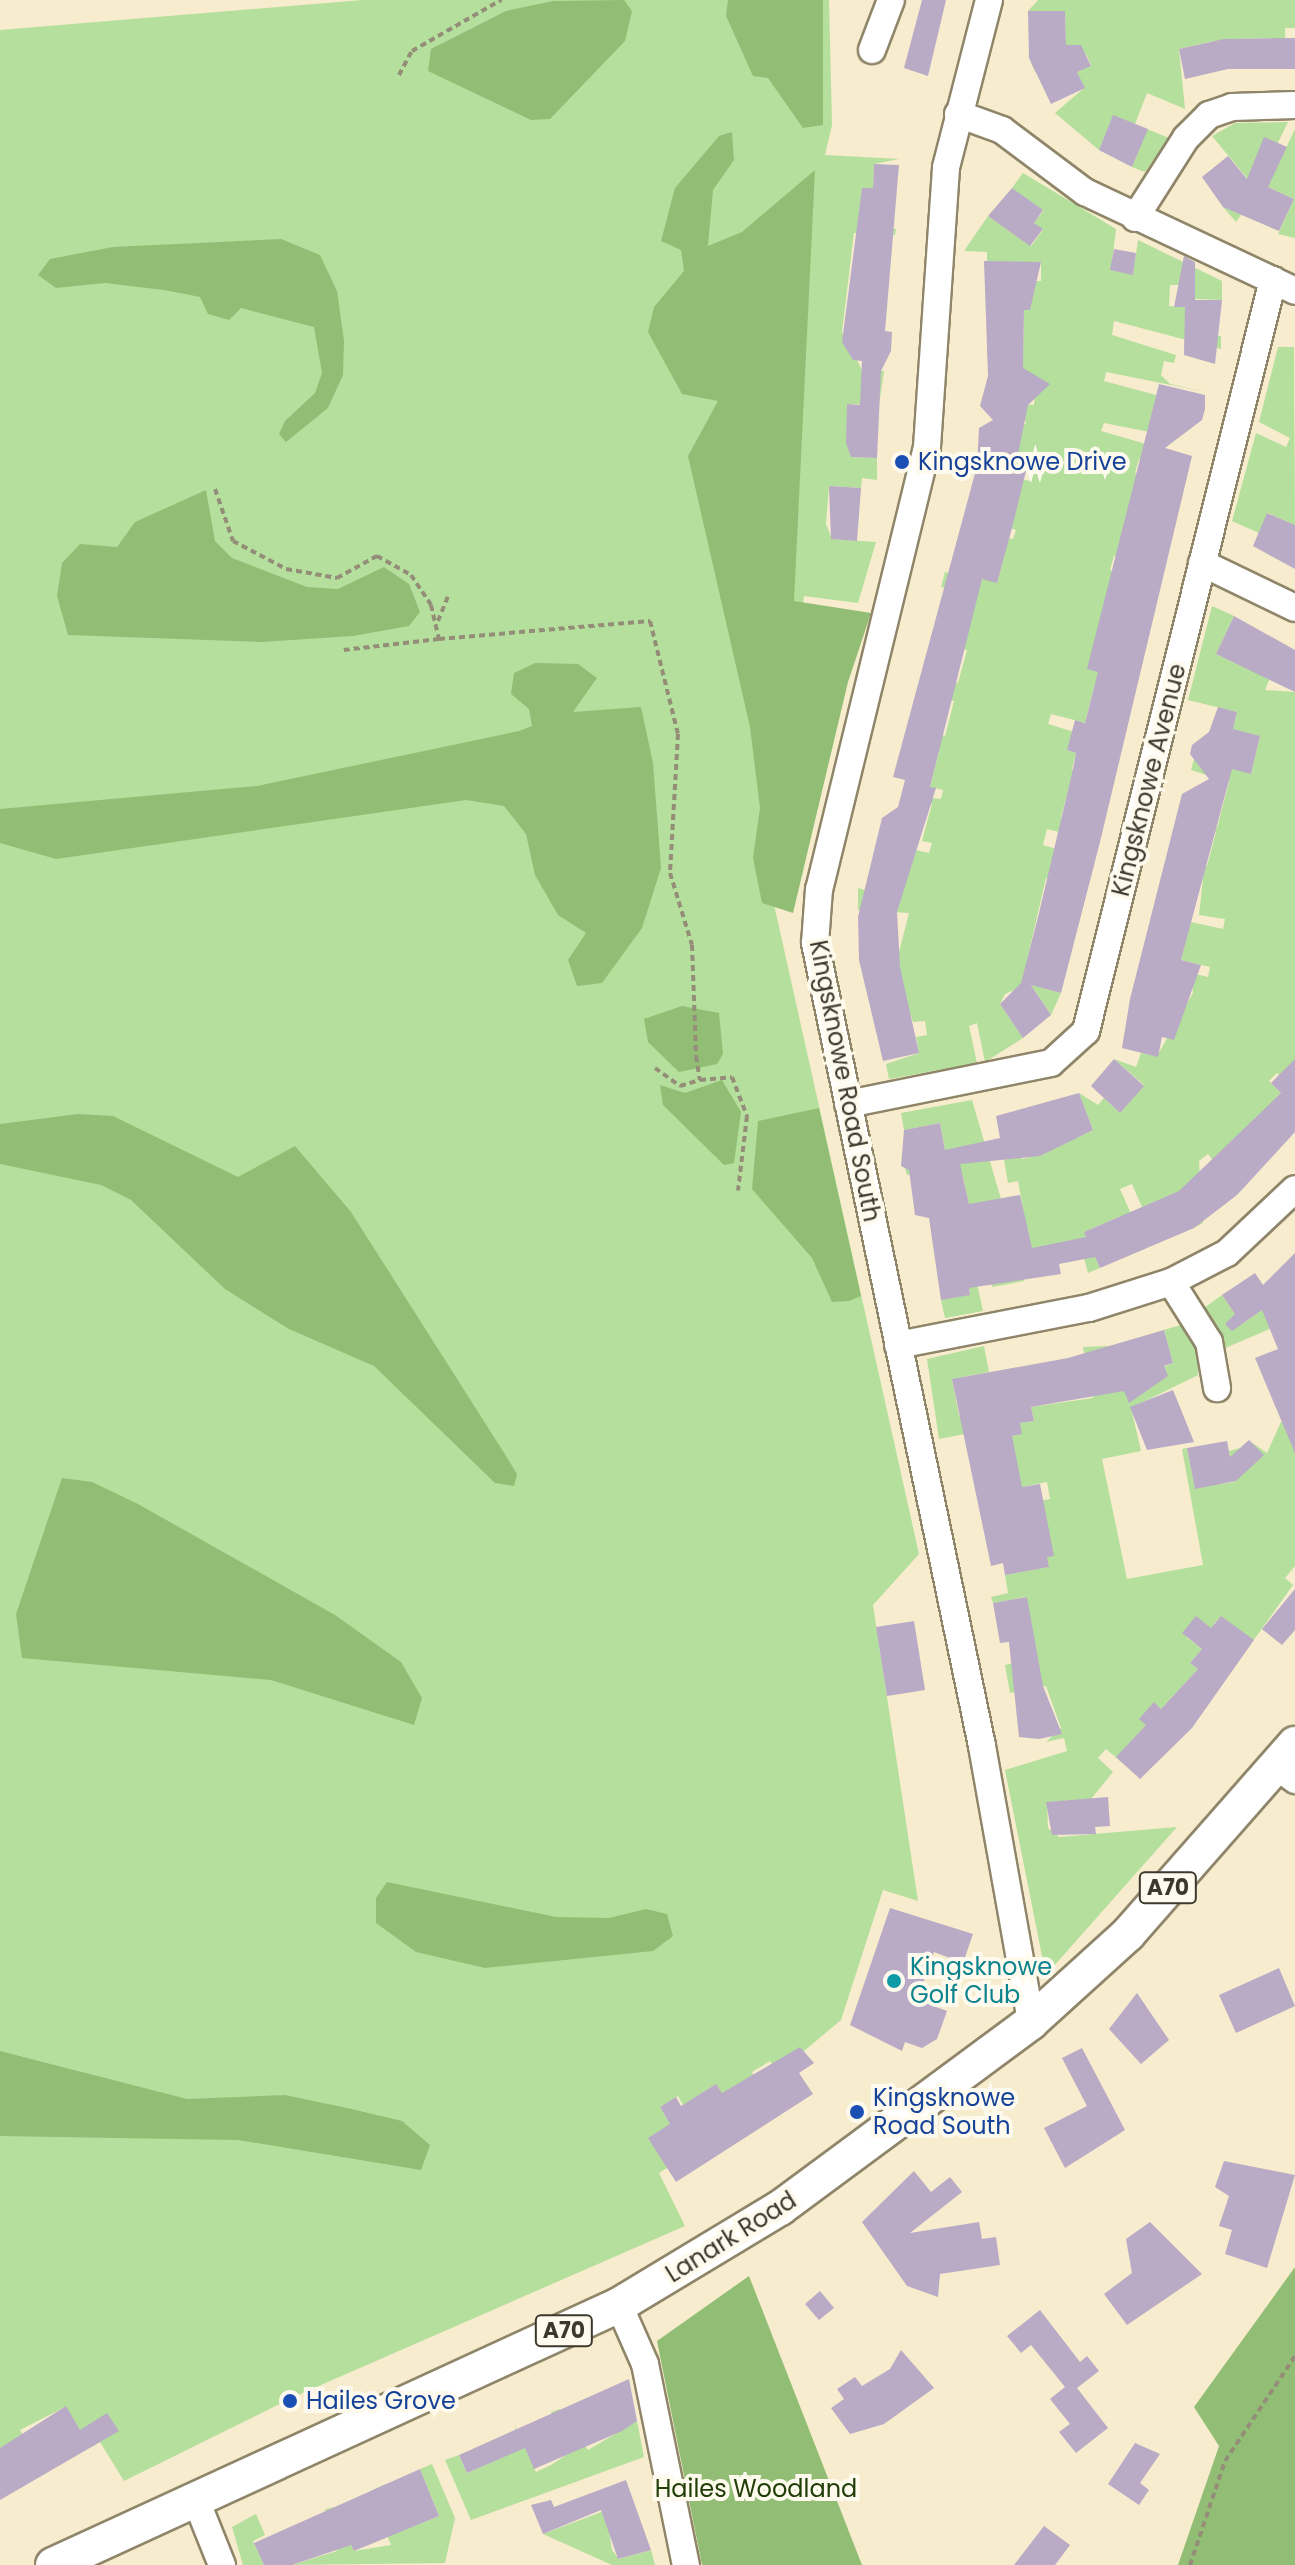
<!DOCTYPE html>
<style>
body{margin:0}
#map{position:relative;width:1295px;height:2565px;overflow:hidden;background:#f7eccd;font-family:Poppins,sans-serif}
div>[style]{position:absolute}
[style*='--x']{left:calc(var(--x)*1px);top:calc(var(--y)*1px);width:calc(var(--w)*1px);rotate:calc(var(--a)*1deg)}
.green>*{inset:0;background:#b5df9d}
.forest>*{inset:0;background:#91be74}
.building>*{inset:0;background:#b9aac6}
.path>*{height:4px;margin-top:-2px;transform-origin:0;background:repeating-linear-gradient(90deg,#948d78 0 6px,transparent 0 10px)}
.roads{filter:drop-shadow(2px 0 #8f8569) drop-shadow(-2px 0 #8f8569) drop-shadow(0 2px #8f8569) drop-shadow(0 -2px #8f8569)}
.minor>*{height:26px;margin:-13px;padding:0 13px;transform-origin:13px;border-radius:13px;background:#fff}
.major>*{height:34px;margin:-17px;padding:0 17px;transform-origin:17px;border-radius:17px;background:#fff}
.dots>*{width:22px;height:22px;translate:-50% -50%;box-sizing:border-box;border:4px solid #fefaed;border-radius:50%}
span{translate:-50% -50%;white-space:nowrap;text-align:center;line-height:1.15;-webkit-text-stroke:8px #fefaed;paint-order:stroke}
.shield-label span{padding:2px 6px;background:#fefaed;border:2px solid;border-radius:6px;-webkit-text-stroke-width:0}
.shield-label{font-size:22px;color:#3d382c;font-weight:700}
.transit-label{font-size:24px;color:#164399}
.left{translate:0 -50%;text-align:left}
.street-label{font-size:24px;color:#3d382c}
.culture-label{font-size:24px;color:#0d838f}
.park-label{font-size:24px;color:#213e08}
</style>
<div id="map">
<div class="green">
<div style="clip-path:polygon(363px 0,829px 0,832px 125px,825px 155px,899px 159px,874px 164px,873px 188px,862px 188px,871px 227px,896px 229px,895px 235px,854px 233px,842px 332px,862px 370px,884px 371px,879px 405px,848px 404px,851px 457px,877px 458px,877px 480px,862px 478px,861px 488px,829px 486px,826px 524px,832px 539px,876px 542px,858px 603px,804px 596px,771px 891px,919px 1554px,873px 1605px,918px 1901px,883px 1890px,841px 2020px,778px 2073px,770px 2061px,752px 2072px,759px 2085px,747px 2132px,716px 2084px,683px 2105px,678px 2096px,660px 2107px,670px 2124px,667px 2168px,659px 2173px,685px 2226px,298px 2395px,124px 2481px,100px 2442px,90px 2448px,65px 2407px,20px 2430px,31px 2449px,0 2448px,0 30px)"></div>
<div style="clip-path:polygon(1038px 0,1295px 0,1295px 28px,1285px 28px,1286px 69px,1272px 38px,1236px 39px,1236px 69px,1214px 41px,1179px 49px,1185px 109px,1147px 93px,1135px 124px,1113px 116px,1099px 150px,1055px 113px,1084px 88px,1077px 72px,1091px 65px,1086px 54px,1035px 72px,1031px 63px,1080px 52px,1066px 45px,1065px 11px,1028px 11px)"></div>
<div style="clip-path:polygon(1288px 122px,1270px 159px,1279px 163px,1295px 129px,1295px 238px,1278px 234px,1294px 199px,1262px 184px,1236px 222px,1223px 207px,1251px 183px,1212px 136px,1235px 123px)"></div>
<div style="clip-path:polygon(1147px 129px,1169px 138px,1145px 172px,1132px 167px)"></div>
<div style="clip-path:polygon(1023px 173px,1116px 229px,1111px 270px,1133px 274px,1138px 240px,1222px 281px,1222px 300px,1195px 299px,1195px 285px,1170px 285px,1169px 306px,1185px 307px,1185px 335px,1221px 336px,1221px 349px,1114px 321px,1112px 335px,1176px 355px,1174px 363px,1164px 361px,1161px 375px,1170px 384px,1206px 392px,1106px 372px,1104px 381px,1156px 395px,1156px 432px,1185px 439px,1104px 423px,1101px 431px,1146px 444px,1150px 462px,1139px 459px,1135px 473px,1146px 476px,1125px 559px,1114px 556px,1110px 570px,1121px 573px,1134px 681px,1113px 689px,1095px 684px,1086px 718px,1121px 732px,1051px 714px,1048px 724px,1081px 734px,1067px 750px,1076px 753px,1072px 769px,1109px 778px,1070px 783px,1061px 817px,1075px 836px,1047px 829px,1043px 845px,1056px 849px,1076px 886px,1046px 878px,1027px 960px,1044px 978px,1042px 988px,1061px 993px,1051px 1015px,1030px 983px,1005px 994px,1000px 1004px,1023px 1038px,985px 1062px,977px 1023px,969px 1026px,977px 1063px,889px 1079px,886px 1064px,919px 1053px,916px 1037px,927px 1035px,925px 1021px,913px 1022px,911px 1016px,876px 1023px,859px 956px,899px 952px,909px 913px,858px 910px,858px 888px,889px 897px,881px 842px,929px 853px,932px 843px,922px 841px,932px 804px,901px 795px,941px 799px,943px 790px,930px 787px,940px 747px,904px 738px,908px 727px,945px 736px,954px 701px,935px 696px,922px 674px,958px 683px,967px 650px,946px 644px,977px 597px,941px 587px,945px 572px,962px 576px,965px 567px,997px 583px,1002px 564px,961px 526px,1013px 539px,1016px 530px,1001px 525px,976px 472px,1031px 481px,1033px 472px,1015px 469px,1021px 432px,984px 425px,1026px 424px,1022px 404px,1034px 405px,1035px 392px,989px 372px,1023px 356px,1024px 318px,987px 308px,1030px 310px,1025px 281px,1041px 281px,1041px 263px,987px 261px,987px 252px,964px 251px,988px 216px,1031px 246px,1043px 230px,1034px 223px,1043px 211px,1012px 188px)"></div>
<div style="clip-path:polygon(1278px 347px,1294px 347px,1295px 525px,1268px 513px,1259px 533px,1232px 521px,1256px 433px,1286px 447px,1290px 438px,1259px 422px)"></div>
<div style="clip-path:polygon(1212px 606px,1234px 616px,1216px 654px,1248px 669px,1265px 635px,1284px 645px,1265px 690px,1295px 692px,1295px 1062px,1284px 1074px,1295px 1090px,1277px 1073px,1269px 1081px,1281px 1093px,1216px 1164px,1208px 1154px,1199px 1161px,1203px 1223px,1191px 1229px,1175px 1193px,1142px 1207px,1132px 1184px,1120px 1189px,1146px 1248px,1137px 1252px,1121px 1216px,1084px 1232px,1100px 1268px,1088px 1273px,1083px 1254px,1019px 1251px,1024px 1281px,992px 1287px,987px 1262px,973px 1265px,983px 1311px,945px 1318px,941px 1300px,970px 1294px,962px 1252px,972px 1219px,963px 1176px,932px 1170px,907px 1175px,905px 1168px,947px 1160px,940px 1123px,904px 1130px,901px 1113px,972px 1100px,1008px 1223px,1025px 1220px,1018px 1181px,1008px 1183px,1004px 1160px,1020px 1151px,1022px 1159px,1040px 1155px,1093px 1130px,1079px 1093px,1098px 1105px,1104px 1098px,1120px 1113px,1144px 1085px,1114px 1059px,1136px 1067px,1141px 1053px,1157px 1056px,1193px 993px,1192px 983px,1142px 961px,1208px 977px,1210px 967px,1181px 960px,1189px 927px,1154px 914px,1223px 929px,1225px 919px,1199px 915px,1203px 879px,1166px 870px,1207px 866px,1216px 832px,1179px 822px,1217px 828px,1229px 782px,1191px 770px,1194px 759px,1251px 773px,1260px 737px,1212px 724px,1234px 725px,1237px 712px,1188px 700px)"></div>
<div style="clip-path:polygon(1285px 1294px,1295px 1318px,1223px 1349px,1204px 1308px,1222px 1295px,1242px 1324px)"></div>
<div style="clip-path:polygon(1187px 1323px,1199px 1352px,1198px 1375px,1131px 1408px,1141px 1451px,1102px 1459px,1127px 1579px,1203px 1565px,1182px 1449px,1187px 1448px,1195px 1488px,1234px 1482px,1229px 1451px,1240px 1448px,1254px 1463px,1251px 1442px,1267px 1453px,1281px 1422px,1295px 1416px,1295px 1566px,1285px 1578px,1293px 1585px,1253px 1641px,1221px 1616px,1214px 1624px,1221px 1631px,1186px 1637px,1202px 1649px,1190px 1663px,1198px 1669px,1161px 1709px,1154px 1703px,1140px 1718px,1146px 1725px,1130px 1743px,1136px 1757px,1127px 1767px,1106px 1749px,1098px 1758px,1113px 1772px,1091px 1799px,1047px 1802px,1048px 1828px,1059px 1837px,1177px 1827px,1053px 1967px,1043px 1961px,1005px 1770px,1067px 1751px,1064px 1738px,1046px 1742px,1061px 1728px,1046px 1686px,1010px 1693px,1005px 1665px,1013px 1663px,1026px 1597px,993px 1603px,991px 1597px,1008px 1593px,1005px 1575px,1048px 1567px,984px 1510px,1050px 1499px,1047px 1482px,1017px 1488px,1013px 1443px,1002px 1438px,1021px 1434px,1020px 1423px,1034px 1421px,1031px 1407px,1093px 1398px,1083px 1347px,1108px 1346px,1116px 1387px,1173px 1363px,1164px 1330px)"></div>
<div style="clip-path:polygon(984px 1346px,989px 1372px,952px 1379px,959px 1416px,1002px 1409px,1005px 1426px,939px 1439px,927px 1359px)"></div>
<div style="clip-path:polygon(560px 2409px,588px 2450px,637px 2421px,644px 2457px,471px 2520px,445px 2460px,459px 2455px,467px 2473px,506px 2456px,516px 2427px,536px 2472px,551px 2465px,569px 2453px,551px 2412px)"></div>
<div style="clip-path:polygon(432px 2464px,455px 2518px,445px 2563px,292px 2565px,337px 2551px,325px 2509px,335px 2507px,354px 2551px,391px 2545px,369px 2492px,385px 2484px,404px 2530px,439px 2516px,420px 2469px)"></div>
<div style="clip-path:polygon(636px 2499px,606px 2513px,612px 2550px,619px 2559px,651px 2550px,655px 2565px,612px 2565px,543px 2534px)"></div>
<div style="clip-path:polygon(256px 2514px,265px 2535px,253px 2541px,264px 2565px,243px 2565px,232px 2527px)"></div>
</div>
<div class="forest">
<div style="clip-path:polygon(624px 0,632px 11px,625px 41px,550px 119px,531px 120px,428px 71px,431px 49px,506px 11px,553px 1px)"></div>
<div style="clip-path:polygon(728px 0,823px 0,823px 125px,803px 128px,768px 78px,753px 76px,726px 16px)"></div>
<div style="clip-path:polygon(732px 132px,734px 160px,713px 190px,708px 246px,742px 232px,815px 170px,794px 601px,871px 613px,848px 682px,793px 913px,762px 903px,753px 858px,760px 808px,750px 727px,688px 456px,718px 401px,682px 394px,648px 332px,654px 307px,684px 271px,681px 250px,661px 241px,675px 188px,719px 136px)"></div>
<div style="clip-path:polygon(281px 239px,320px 255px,337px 291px,344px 341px,343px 375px,328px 408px,286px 442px,279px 434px,285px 421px,315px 393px,322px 373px,314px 327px,241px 308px,229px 320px,208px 314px,200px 297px,164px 290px,105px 283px,56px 288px,38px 275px,50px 259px,113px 247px)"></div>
<div style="clip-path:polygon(206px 490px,215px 541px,232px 558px,307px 587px,338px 589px,384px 567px,409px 584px,420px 612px,409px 626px,353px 636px,261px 642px,68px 635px,57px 596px,62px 563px,80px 544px,117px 547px,135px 522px)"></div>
<div style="clip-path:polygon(535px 663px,578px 664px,597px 678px,573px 712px,641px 707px,653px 763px,661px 868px,642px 928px,602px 983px,577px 986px,568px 960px,586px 933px,558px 915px,535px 875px,526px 834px,504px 806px,466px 800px,56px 859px,0 843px,0 809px,257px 786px,519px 731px,532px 726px,529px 709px,511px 694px,514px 673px)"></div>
<div style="clip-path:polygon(682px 1006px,719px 1013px,723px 1054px,717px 1064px,679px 1072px,648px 1042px,644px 1019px)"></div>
<div style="clip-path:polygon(722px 1080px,741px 1112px,734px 1163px,724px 1165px,663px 1105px,660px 1085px,685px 1093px)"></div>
<div style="clip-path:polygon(819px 1108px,861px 1296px,849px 1301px,832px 1302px,812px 1258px,752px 1189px,758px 1121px)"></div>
<div style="clip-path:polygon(78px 1114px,113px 1116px,238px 1177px,295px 1146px,351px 1212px,506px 1456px,517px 1474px,514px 1486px,495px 1483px,374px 1366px,289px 1329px,225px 1289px,131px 1200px,101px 1185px,0 1164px,0 1124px)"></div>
<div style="clip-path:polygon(62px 1478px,92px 1482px,138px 1504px,335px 1615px,401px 1662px,422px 1698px,414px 1725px,271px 1680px,22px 1658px,16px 1614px)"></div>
<div style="clip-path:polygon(387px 1882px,556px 1917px,609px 1918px,646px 1909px,667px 1914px,673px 1936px,653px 1951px,485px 1968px,416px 1952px,376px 1923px,376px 1898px)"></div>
<div style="clip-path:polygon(0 2051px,187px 2099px,285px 2095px,347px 2108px,402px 2121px,430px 2145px,421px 2170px,238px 2140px,0 2136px)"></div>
<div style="clip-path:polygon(1295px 2267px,1295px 2565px,1178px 2565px,1219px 2446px,1194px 2407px)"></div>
<div style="clip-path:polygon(749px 2276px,862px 2565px,702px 2565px,657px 2341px)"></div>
</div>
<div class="building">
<div style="clip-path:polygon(922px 0,946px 0,928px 76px,904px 68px)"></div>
<div style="clip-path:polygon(1028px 11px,1065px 11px,1066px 45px,1081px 45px,1091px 66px,1077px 72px,1085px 88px,1051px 104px,1029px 58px)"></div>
<div style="clip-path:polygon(1295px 38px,1295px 69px,1228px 69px,1185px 79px,1179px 49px,1224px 39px)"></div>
<div style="clip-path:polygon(1113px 115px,1148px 129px,1132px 167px,1099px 150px)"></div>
<div style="clip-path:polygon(1264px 137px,1287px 147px,1268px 187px,1294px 199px,1279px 231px,1223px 207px,1202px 177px,1228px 156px,1247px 179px)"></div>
<div style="clip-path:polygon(874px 164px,899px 165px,885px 331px,892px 332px,891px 351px,881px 371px,877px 458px,851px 457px,846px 443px,847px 404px,860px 405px,862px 361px,853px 360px,842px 342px,862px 188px,873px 188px)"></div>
<div style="clip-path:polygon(1012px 188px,1043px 210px,1034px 223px,1043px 229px,1030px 246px,988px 216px)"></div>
<div style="clip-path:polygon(1114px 249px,1136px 253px,1133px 275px,1110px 270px)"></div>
<div style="clip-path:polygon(1184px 256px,1195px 262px,1195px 300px,1222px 300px,1215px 364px,1184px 355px,1185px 307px,1174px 307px)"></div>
<div style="clip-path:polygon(984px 261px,1041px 262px,1030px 310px,1024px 310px,1023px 368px,1050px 384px,1028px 405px,1015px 469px,1026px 471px,1012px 528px,997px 583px,982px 579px,930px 787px,936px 788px,897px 912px,900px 967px,919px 1053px,883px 1061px,859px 960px,858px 917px,882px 818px,898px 807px,905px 780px,893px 777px,977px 466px,979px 428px,993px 420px,980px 406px,988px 376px)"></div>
<div style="clip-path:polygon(1159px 384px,1205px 395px,1205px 409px,1202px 420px,1165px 448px,1192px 456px,1100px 842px,1061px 993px,1031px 985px,1051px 1015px,1023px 1038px,1000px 1004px,1021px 983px,1039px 913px,1073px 769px,1076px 753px,1067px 750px,1075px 720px,1085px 723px,1098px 672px,1087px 669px)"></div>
<div style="clip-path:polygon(829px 486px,861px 488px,857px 541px,831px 539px)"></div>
<div style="clip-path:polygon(1267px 513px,1295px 525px,1295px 569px,1253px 546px)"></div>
<div style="clip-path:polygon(1234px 616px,1295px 650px,1295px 692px,1216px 654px)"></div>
<div style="clip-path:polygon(1218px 707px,1237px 712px,1233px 729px,1260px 736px,1251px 774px,1232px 769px,1181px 960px,1201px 965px,1174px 1040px,1162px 1037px,1158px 1057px,1122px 1048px,1130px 999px,1182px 794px,1209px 779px,1190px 754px,1192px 745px,1209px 732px)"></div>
<div style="clip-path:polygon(1114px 1059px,1144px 1086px,1120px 1113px,1091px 1086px)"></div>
<div style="clip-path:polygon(1295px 1059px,1295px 1132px,1237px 1195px,1194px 1228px,1100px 1268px,1095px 1257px,1059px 1264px,1061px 1274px,969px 1288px,970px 1295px,941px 1300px,929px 1218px,915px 1215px,909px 1170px,901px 1166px,904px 1130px,940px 1123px,945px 1150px,1000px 1138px,996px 1116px,1079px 1093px,1093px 1130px,1040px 1156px,960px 1164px,969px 1204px,1020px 1195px,1032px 1248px,1086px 1237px,1084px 1232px,1179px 1191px,1281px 1093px,1271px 1083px)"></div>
<div style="clip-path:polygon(1295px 1253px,1295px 1453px,1255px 1358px,1278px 1349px,1262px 1310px,1232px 1331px,1225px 1324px,1235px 1314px,1222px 1295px,1255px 1273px,1263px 1285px)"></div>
<div style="clip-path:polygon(1164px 1330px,1173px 1363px,1164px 1366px,1168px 1376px,1129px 1403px,1124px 1391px,1031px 1407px,1034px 1421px,1020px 1423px,1022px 1434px,1012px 1436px,1022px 1487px,1040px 1484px,1054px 1556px,1047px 1557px,1049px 1567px,1005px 1575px,1003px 1563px,991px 1566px,952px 1379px,1068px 1358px)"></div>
<div style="clip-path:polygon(1173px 1390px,1194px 1442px,1147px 1450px,1130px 1407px)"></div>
<div style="clip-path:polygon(1249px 1440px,1264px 1455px,1236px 1481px,1195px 1489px,1187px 1448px,1227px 1441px,1230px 1457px)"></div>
<div style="clip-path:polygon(1295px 1589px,1295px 1630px,1282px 1645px,1262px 1629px)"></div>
<div style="clip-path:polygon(1027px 1597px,1043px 1686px,1062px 1734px,1039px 1739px,1019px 1737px,1009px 1642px,1000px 1643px,993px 1603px)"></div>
<div style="clip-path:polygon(1196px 1616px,1211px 1628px,1221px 1616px,1254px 1640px,1192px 1728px,1140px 1779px,1116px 1757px,1146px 1725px,1139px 1719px,1154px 1702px,1161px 1709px,1198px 1669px,1190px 1663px,1202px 1649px,1182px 1633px)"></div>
<div style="clip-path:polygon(914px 1621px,925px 1690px,887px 1696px,876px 1627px)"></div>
<div style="clip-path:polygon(1108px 1797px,1110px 1826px,1095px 1827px,1096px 1834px,1052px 1835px,1046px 1802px)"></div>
<div style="clip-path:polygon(890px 1908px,973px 1934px,963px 1963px,934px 1952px,917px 2000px,947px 2011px,937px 2039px,922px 2048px,905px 2042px,902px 2051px,850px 2025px)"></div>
<div style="clip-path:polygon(1279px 1968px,1295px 2006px,1236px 2033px,1219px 1995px)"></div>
<div style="clip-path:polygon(1137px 1993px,1169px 2040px,1141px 2064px,1109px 2029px)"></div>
<div style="clip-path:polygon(800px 2047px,814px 2063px,799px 2073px,813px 2094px,676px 2182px,648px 2138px,670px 2124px,660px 2107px,676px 2097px,681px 2106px,716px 2084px,722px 2093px)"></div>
<div style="clip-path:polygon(1082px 2048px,1125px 2130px,1065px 2168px,1044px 2128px,1087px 2106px,1062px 2058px)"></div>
<div style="clip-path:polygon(1224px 2161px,1295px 2175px,1267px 2268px,1225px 2254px,1232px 2230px,1219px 2226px,1229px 2196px,1215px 2187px)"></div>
<div style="clip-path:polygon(914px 2171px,931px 2192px,950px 2177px,962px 2192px,910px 2233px,979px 2222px,982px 2239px,996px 2237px,1000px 2265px,940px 2274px,938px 2297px,907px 2286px,862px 2222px)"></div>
<div style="clip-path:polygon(1150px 2222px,1202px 2274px,1127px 2325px,1104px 2294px,1132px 2273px,1126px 2239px)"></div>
<div style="clip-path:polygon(820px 2291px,834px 2308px,819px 2320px,805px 2304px)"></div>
<div style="clip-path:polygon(1040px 2310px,1080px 2362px,1087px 2356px,1099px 2371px,1077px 2388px,1108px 2428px,1076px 2453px,1059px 2432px,1070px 2424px,1050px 2399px,1065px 2387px,1031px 2345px,1021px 2353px,1007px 2336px)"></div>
<div style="clip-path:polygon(901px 2350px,934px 2388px,884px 2424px,850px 2434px,831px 2408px,844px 2399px,837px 2389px,855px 2377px,862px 2386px,890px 2369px)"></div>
<div style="clip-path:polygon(629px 2379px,637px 2421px,622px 2431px,534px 2469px,525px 2448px,467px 2473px,459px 2455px)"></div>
<div style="clip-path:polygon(66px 2406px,80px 2430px,107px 2413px,119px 2431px,0 2500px,0 2448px)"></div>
<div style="clip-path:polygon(1135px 2443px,1160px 2454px,1140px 2483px,1149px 2490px,1139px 2505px,1108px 2484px)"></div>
<div style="clip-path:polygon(420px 2469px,439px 2516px,354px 2551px,351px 2545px,292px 2565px,264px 2565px,254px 2543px)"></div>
<div style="clip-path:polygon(626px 2480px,651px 2550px,618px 2559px,601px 2510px,543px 2534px,531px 2505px,551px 2500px,554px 2507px)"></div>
<div style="clip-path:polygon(1044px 2526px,1070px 2545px,1055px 2565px,1014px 2565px)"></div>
</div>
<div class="path">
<div style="--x:399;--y:75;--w:27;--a:-62"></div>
<div style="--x:412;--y:51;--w:103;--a:-29.8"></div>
<div style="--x:215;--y:489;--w:55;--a:70.9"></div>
<div style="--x:233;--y:541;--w:60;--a:27.8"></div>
<div style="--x:286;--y:569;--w:52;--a:10"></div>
<div style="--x:337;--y:578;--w:46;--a:-28.8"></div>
<div style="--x:377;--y:556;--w:39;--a:29"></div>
<div style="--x:411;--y:575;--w:36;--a:56"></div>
<div style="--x:431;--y:605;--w:35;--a:77"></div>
<div style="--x:439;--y:639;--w:96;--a:173.4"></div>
<div style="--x:438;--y:621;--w:29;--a:-68"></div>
<div style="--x:439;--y:639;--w:212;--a:-4.9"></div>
<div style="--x:650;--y:621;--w:116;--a:76.1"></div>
<div style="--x:678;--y:734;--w:139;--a:93.3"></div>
<div style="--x:670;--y:873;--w:75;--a:73"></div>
<div style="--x:692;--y:945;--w:111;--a:87.9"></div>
<div style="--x:696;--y:1056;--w:24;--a:81"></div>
<div style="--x:700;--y:1080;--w:32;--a:-5"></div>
<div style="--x:732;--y:1077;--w:42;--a:69"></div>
<div style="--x:747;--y:1116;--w:75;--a:96.9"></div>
<div style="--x:655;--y:1068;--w:31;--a:36"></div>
<div style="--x:680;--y:1086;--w:21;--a:-17"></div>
<div style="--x:1190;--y:2565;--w:110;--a:-71.4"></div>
<div style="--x:1225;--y:2461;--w:126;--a:-56.3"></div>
</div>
<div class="roads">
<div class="minor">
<div style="--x:989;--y:0;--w:173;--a:104.4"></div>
<div style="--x:946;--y:168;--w:280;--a:93.9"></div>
<div style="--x:927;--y:447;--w:455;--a:103.7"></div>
<div style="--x:819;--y:889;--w:54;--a:94.2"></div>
<div style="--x:815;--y:943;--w:820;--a:78.25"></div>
<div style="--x:982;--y:1746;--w:280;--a:79.9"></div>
<div style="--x:872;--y:50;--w:53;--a:-69.2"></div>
<div style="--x:958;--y:114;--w:47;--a:20"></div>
<div style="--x:1002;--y:130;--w:104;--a:36.8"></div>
<div style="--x:1085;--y:192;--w:232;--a:25.2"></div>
<div style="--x:1135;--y:218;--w:95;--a:-57.5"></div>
<div style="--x:1186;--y:138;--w:33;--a:-45"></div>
<div style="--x:1209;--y:115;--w:24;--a:-19"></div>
<div style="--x:1232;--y:107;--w:63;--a:-1.8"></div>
<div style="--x:1202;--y:563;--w:103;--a:25.8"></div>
<div style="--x:848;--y:1104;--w:207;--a:-11.4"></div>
<div style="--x:1051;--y:1063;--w:47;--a:-42.4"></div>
<div style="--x:1086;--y:1031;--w:774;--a:-76.02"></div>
<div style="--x:1171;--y:1282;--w:71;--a:57.7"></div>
<div style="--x:1209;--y:1342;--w:47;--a:80.1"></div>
<div style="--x:898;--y:1345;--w:195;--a:-11"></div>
<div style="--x:1089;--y:1308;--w:86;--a:-17.6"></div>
<div style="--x:1171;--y:1282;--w:63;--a:-27.4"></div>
<div style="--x:1227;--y:1253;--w:93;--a:-43.3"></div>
<div style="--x:1276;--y:1766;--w:24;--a:36"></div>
<div style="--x:619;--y:2305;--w:64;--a:66.2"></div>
<div style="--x:645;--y:2364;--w:205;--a:78.5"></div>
<div style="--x:196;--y:2500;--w:70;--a:68.2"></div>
</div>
<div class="major">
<div style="--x:53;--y:2565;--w:623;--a:-24.67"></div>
<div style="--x:619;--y:2305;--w:188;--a:-31.1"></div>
<div style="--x:780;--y:2208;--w:312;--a:-36.5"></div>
<div style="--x:1031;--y:2022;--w:131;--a:-42.2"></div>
<div style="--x:1128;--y:1934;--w:253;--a:-48.7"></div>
</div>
</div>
<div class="dots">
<div style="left:902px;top:462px;background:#1a4fb4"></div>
<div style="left:894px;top:1981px;background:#0f9aa8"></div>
<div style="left:857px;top:2112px;background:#1a4fb4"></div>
<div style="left:290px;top:2401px;background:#1a4fb4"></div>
</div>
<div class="shield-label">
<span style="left:1168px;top:1888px">A70</span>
<span style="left:564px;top:2331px">A70</span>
</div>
<div class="transit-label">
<span class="left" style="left:918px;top:462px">Kingsknowe Drive</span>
<span class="left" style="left:873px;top:2112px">Kingsknowe<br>Road South</span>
<span class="left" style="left:306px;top:2401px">Hailes Grove</span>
</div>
<div class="street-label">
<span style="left:1149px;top:780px;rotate:-76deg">Kingsknowe Avenue</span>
<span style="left:845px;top:1081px;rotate:79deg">Kingsknowe Road South</span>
<span style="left:731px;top:2237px;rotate:-32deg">Lanark Road</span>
</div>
<div class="culture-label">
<span class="left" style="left:910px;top:1981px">Kingsknowe<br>Golf Club</span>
</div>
<div class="park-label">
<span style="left:756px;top:2489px">Hailes Woodland</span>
</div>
</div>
